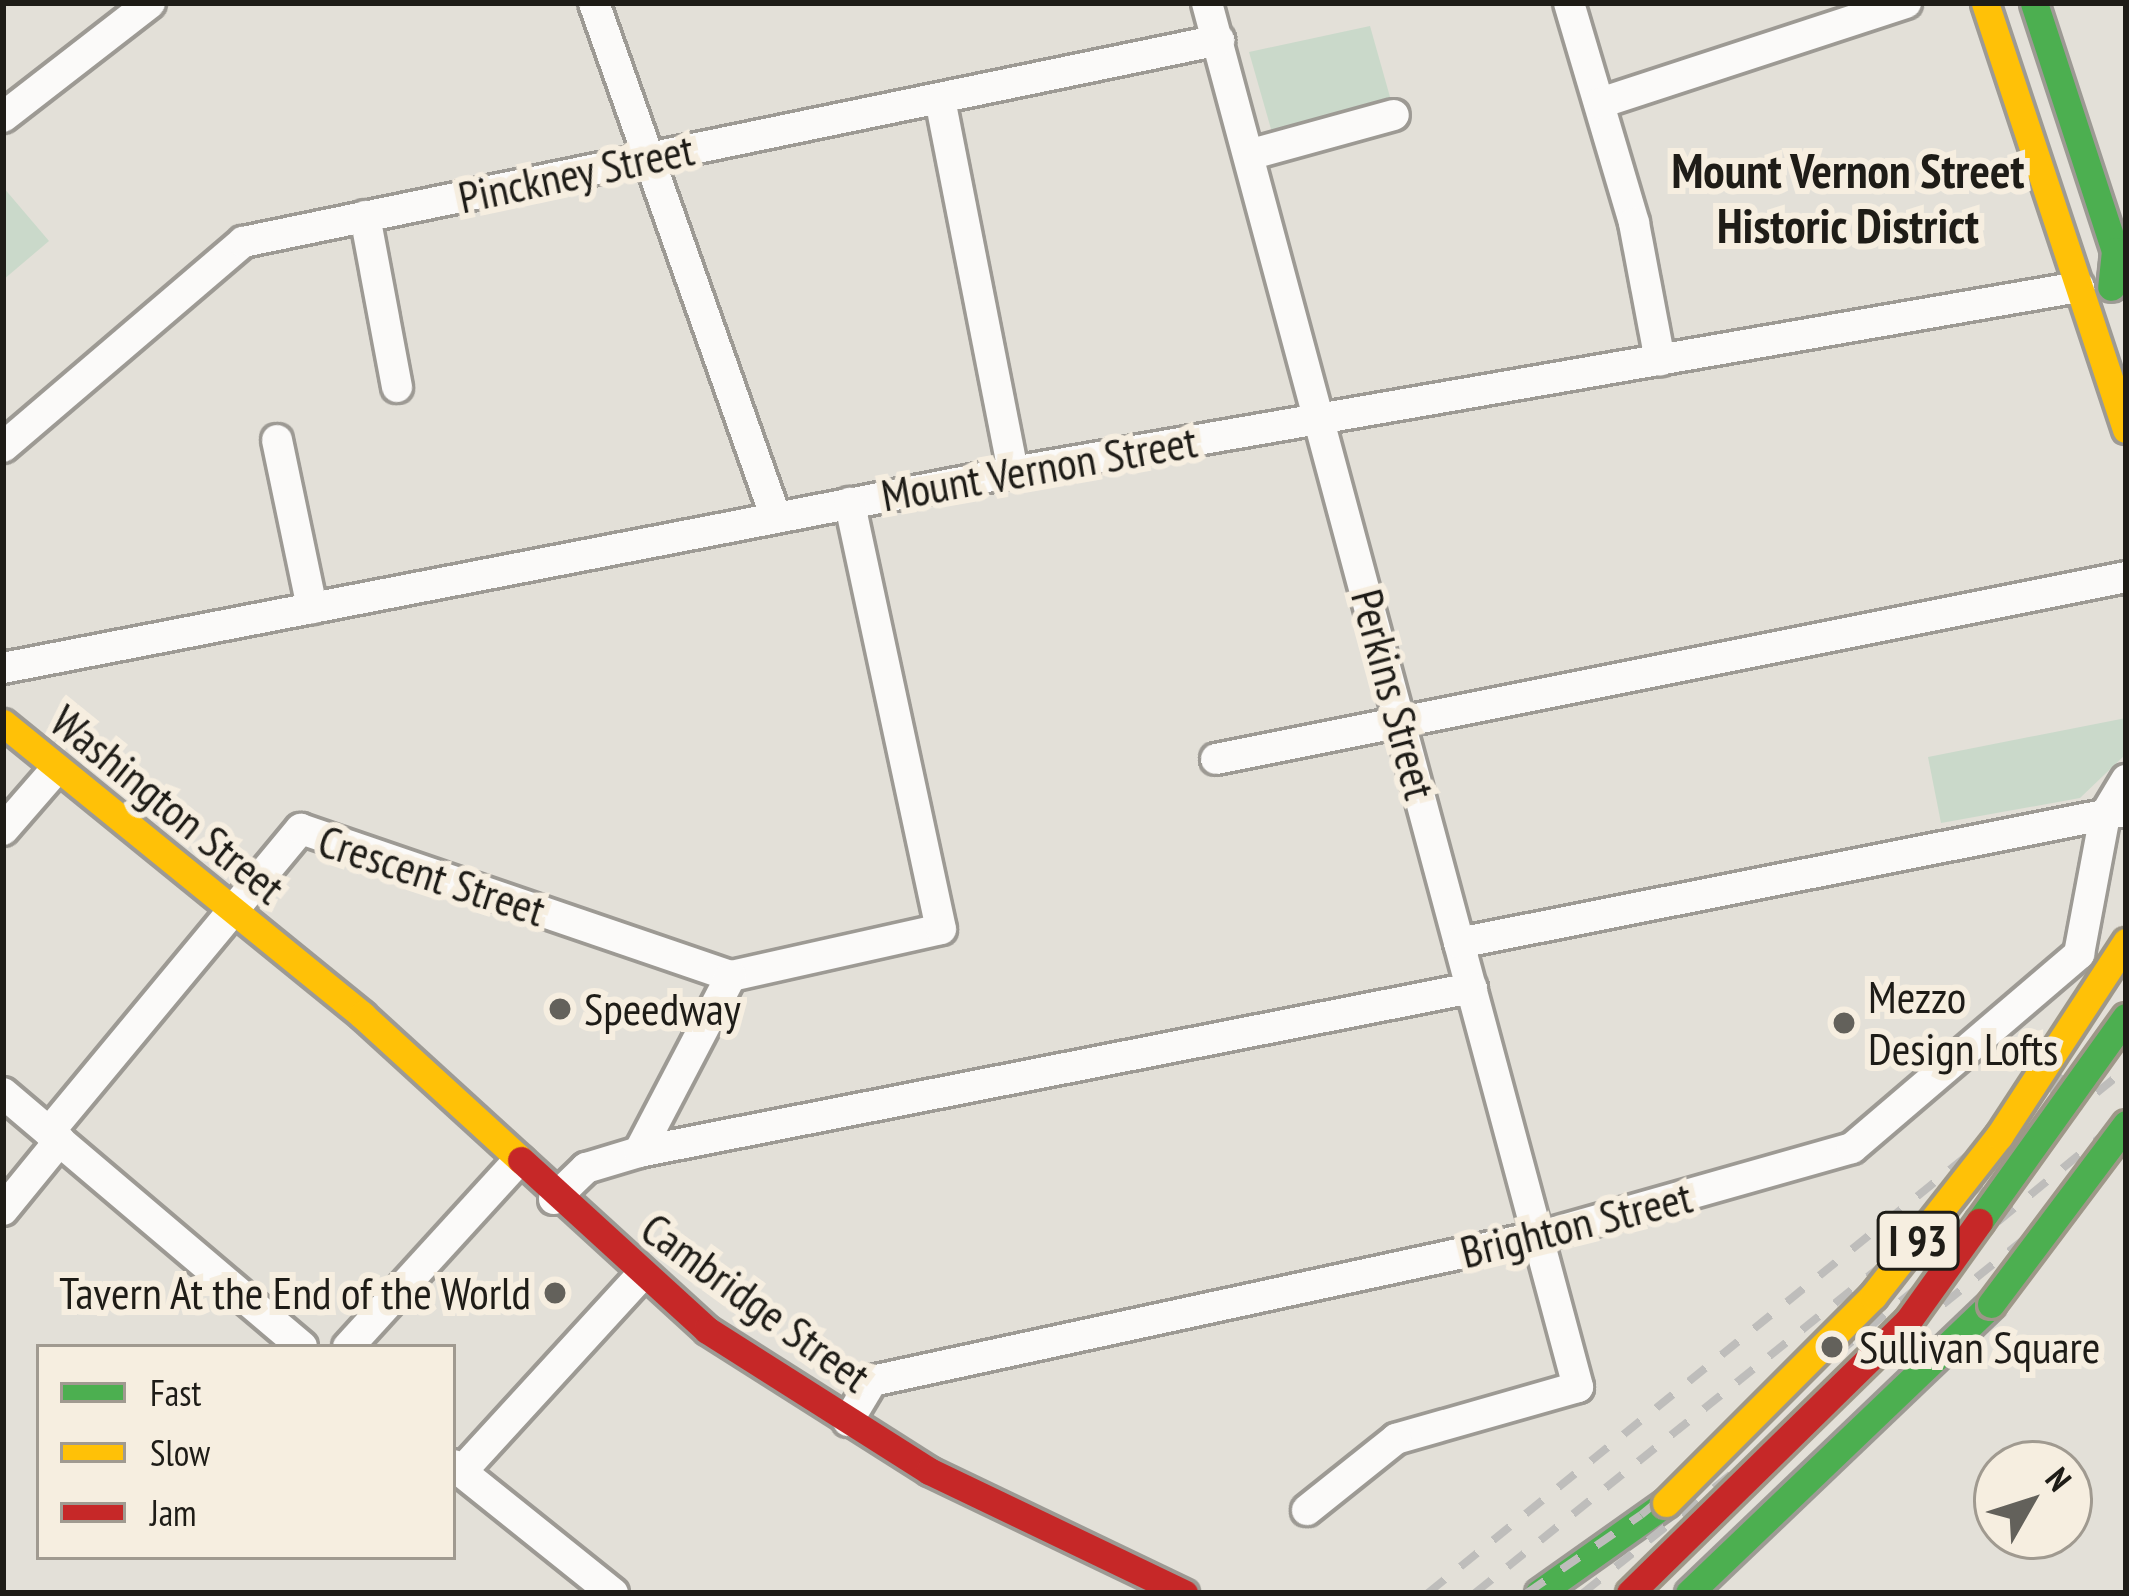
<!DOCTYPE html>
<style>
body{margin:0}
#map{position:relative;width:2129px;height:1596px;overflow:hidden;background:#e3e0d8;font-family:"PT Sans Narrow",sans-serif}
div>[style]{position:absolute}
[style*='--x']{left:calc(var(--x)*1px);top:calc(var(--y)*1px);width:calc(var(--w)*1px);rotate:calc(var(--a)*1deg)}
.green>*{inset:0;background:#cad9ca}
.roads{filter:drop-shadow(3px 0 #9d9a94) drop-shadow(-3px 0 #9d9a94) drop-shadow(0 3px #9d9a94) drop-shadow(0 -3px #9d9a94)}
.street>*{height:30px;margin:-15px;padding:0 15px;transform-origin:15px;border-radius:15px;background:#fbfaf9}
.fast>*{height:27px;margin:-13.5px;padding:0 13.5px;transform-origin:13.5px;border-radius:13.5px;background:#4caf50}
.slow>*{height:27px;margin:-13.5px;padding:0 13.5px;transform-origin:13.5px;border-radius:13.5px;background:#ffc107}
.jam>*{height:27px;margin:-13.5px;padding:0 13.5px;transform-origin:13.5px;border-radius:13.5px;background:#c62828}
.rail>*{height:8px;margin-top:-4px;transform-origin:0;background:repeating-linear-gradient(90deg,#bebdbb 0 21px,transparent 0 42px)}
.bridges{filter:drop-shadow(3px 0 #9e9788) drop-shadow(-3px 0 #9e9788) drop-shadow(0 3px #9e9788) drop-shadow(0 -3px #9e9788)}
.fast-bridge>*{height:27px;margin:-13.5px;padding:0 13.5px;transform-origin:13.5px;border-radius:13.5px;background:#4caf50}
.slow-bridge>*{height:27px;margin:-13.5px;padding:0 13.5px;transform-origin:13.5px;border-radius:13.5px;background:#ffc107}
.jam-bridge>*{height:27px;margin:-13.5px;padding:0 13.5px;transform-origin:13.5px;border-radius:13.5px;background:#c62828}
.dots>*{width:33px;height:33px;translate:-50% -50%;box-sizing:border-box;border:6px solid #f6eee0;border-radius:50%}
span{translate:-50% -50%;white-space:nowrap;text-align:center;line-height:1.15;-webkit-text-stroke:12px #f6eee0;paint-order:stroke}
.shield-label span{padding:3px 9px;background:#f6eee0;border:3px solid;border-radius:9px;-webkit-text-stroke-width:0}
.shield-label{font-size:42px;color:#1e1c17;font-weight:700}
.street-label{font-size:45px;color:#1e1c17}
.poi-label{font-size:45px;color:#1e1c17}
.left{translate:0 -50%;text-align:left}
.right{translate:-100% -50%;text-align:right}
.neighbourhood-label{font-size:48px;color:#1e1c17;font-weight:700}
.frame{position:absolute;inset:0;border:6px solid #1e1c17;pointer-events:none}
.legend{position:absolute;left:36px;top:1344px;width:420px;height:216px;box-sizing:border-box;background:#f6eee0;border:3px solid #a09a90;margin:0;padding:15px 21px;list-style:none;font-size:36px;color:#1e1c17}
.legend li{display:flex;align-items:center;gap:24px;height:60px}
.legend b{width:60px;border:3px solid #a09a90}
.north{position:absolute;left:1973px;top:1440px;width:120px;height:120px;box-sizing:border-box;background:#f6eee0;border:3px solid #a09a90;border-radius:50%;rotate:51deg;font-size:33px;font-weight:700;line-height:48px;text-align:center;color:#1e1c17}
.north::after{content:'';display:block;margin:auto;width:42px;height:54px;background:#63615b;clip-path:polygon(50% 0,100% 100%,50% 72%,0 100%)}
</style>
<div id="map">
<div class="green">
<div style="clip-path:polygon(1370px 26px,1392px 104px,1273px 136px,1249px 52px)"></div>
<div style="clip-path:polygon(3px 187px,49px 241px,3px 280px)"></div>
<div style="clip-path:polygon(2126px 718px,2126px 754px,2080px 798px,1941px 823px,1928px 757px)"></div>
</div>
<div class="roads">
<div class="street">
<div style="--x:594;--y:3;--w:546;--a:70.54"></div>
<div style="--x:1207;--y:3;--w:1433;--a:74.99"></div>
<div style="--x:1578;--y:1387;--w:189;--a:164.1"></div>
<div style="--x:1396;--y:1439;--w:114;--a:141.4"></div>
<div style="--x:1569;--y:3;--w:229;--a:73.5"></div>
<div style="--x:1634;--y:223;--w:140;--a:79.3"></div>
<div style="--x:940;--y:99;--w:380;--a:78.9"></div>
<div style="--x:1600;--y:103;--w:322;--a:-18.1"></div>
<div style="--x:3;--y:117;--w:186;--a:-37.8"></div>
<div style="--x:1252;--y:154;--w:147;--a:-15.4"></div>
<div style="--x:365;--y:216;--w:174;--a:79.4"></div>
<div style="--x:277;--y:440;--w:172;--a:78.2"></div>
<div style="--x:3;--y:447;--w:316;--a:-40.5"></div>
<div style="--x:243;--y:242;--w:997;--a:-11.69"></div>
<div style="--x:3;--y:668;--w:1029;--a:-10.98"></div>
<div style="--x:1013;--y:472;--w:1082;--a:-9.85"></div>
<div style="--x:1216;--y:759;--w:928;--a:-11.31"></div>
<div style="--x:3;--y:830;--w:81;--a:-49"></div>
<div style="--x:1459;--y:943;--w:678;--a:-11.23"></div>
<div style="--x:3;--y:1093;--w:392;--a:40.3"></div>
<div style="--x:49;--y:1132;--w:394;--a:-50.3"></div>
<div style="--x:301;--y:829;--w:454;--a:18.9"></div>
<div style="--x:731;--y:976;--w:215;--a:-12.6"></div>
<div style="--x:941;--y:929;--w:436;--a:-102.1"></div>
<div style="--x:639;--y:1152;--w:199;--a:-62.4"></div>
<div style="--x:554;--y:1199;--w:45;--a:-44.1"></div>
<div style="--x:586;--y:1168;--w:55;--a:-16.8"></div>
<div style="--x:639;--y:1152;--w:849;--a:-11.14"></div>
<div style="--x:3;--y:1210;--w:90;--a:-50.8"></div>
<div style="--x:348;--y:1347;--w:249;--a:-47.6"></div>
<div style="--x:848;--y:1421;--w:47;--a:-59"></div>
<div style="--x:872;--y:1381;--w:685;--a:-12.23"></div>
<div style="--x:1541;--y:1236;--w:323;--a:-15.8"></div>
<div style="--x:1852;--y:1148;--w:299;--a:-40.5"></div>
<div style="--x:2079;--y:954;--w:141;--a:-79.4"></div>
<div style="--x:2105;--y:815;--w:41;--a:-59"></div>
<div style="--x:453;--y:1465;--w:205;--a:38.7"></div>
<div style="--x:461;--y:1472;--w:263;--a:-47.5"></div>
</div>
<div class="fast">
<div style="--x:2034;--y:3;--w:261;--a:71.9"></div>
<div style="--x:2115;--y:251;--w:36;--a:96"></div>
<div style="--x:1539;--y:1593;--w:156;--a:-35.3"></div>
<div style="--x:1689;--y:1593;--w:418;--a:-43.7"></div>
</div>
<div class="slow">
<div style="--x:1985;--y:3;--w:449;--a:71.7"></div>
<div style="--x:3;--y:723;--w:463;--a:39.1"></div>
<div style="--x:362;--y:1015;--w:215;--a:42.4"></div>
</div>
<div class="jam">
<div style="--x:521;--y:1160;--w:252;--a:42.4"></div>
<div style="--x:707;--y:1330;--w:263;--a:32.4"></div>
<div style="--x:929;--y:1471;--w:283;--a:25.6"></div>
</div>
</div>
<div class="rail">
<div style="--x:1428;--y:1593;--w:899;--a:-39.04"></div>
<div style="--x:1475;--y:1593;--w:836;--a:-38.83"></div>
<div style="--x:1527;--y:1593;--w:138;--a:-34.4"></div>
<div style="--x:1641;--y:1515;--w:628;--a:-39.44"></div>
<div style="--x:1583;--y:1593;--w:576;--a:-38.72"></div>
<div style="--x:2032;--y:1233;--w:129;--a:-43.4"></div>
</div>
<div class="bridges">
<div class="fast-bridge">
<div style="--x:1979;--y:1222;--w:252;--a:-54.4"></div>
<div style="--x:1991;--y:1304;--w:225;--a:-53.1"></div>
</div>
<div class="slow-bridge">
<div style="--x:1666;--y:1503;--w:293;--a:-45"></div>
<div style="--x:1873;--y:1296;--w:204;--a:-51.8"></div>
<div style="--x:1999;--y:1136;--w:232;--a:-56.8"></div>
</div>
<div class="jam-bridge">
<div style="--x:1630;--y:1593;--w:389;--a:-44.4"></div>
<div style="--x:1908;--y:1321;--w:122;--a:-54.4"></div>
</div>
</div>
<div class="dots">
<div style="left:560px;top:1009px;background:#63615b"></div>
<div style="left:1844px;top:1023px;background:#63615b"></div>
<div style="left:555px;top:1293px;background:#63615b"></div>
<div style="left:1832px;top:1347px;background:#63615b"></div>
</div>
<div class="shield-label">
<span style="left:1918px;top:1241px">I 93</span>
</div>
<div class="street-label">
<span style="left:576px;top:173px;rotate:-12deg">Pinckney Street</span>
<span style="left:1039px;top:468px;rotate:-10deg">Mount Vernon Street</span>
<span style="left:1394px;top:694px;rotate:75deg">Perkins Street</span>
<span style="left:168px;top:804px;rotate:39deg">Washington Street</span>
<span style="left:432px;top:875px;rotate:18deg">Crescent Street</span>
<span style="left:1576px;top:1224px;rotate:-14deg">Brighton Street</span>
<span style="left:756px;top:1302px;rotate:36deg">Cambridge Street</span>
</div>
<div class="poi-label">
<span class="left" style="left:1868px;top:1023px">Mezzo<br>Design Lofts</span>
<span class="left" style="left:584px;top:1009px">Speedway</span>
<span class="right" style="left:531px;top:1293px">Tavern At the End of the World</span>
<span class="left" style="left:1859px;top:1347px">Sullivan Square</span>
</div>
<div class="neighbourhood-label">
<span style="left:1848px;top:198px">Mount Vernon Street<br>Historic District</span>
</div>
<div class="frame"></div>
<ul class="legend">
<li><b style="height:15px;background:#4caf50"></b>Fast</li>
<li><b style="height:15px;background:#ffc107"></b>Slow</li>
<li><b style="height:15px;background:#c62828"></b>Jam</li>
</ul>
<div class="north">N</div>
</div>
